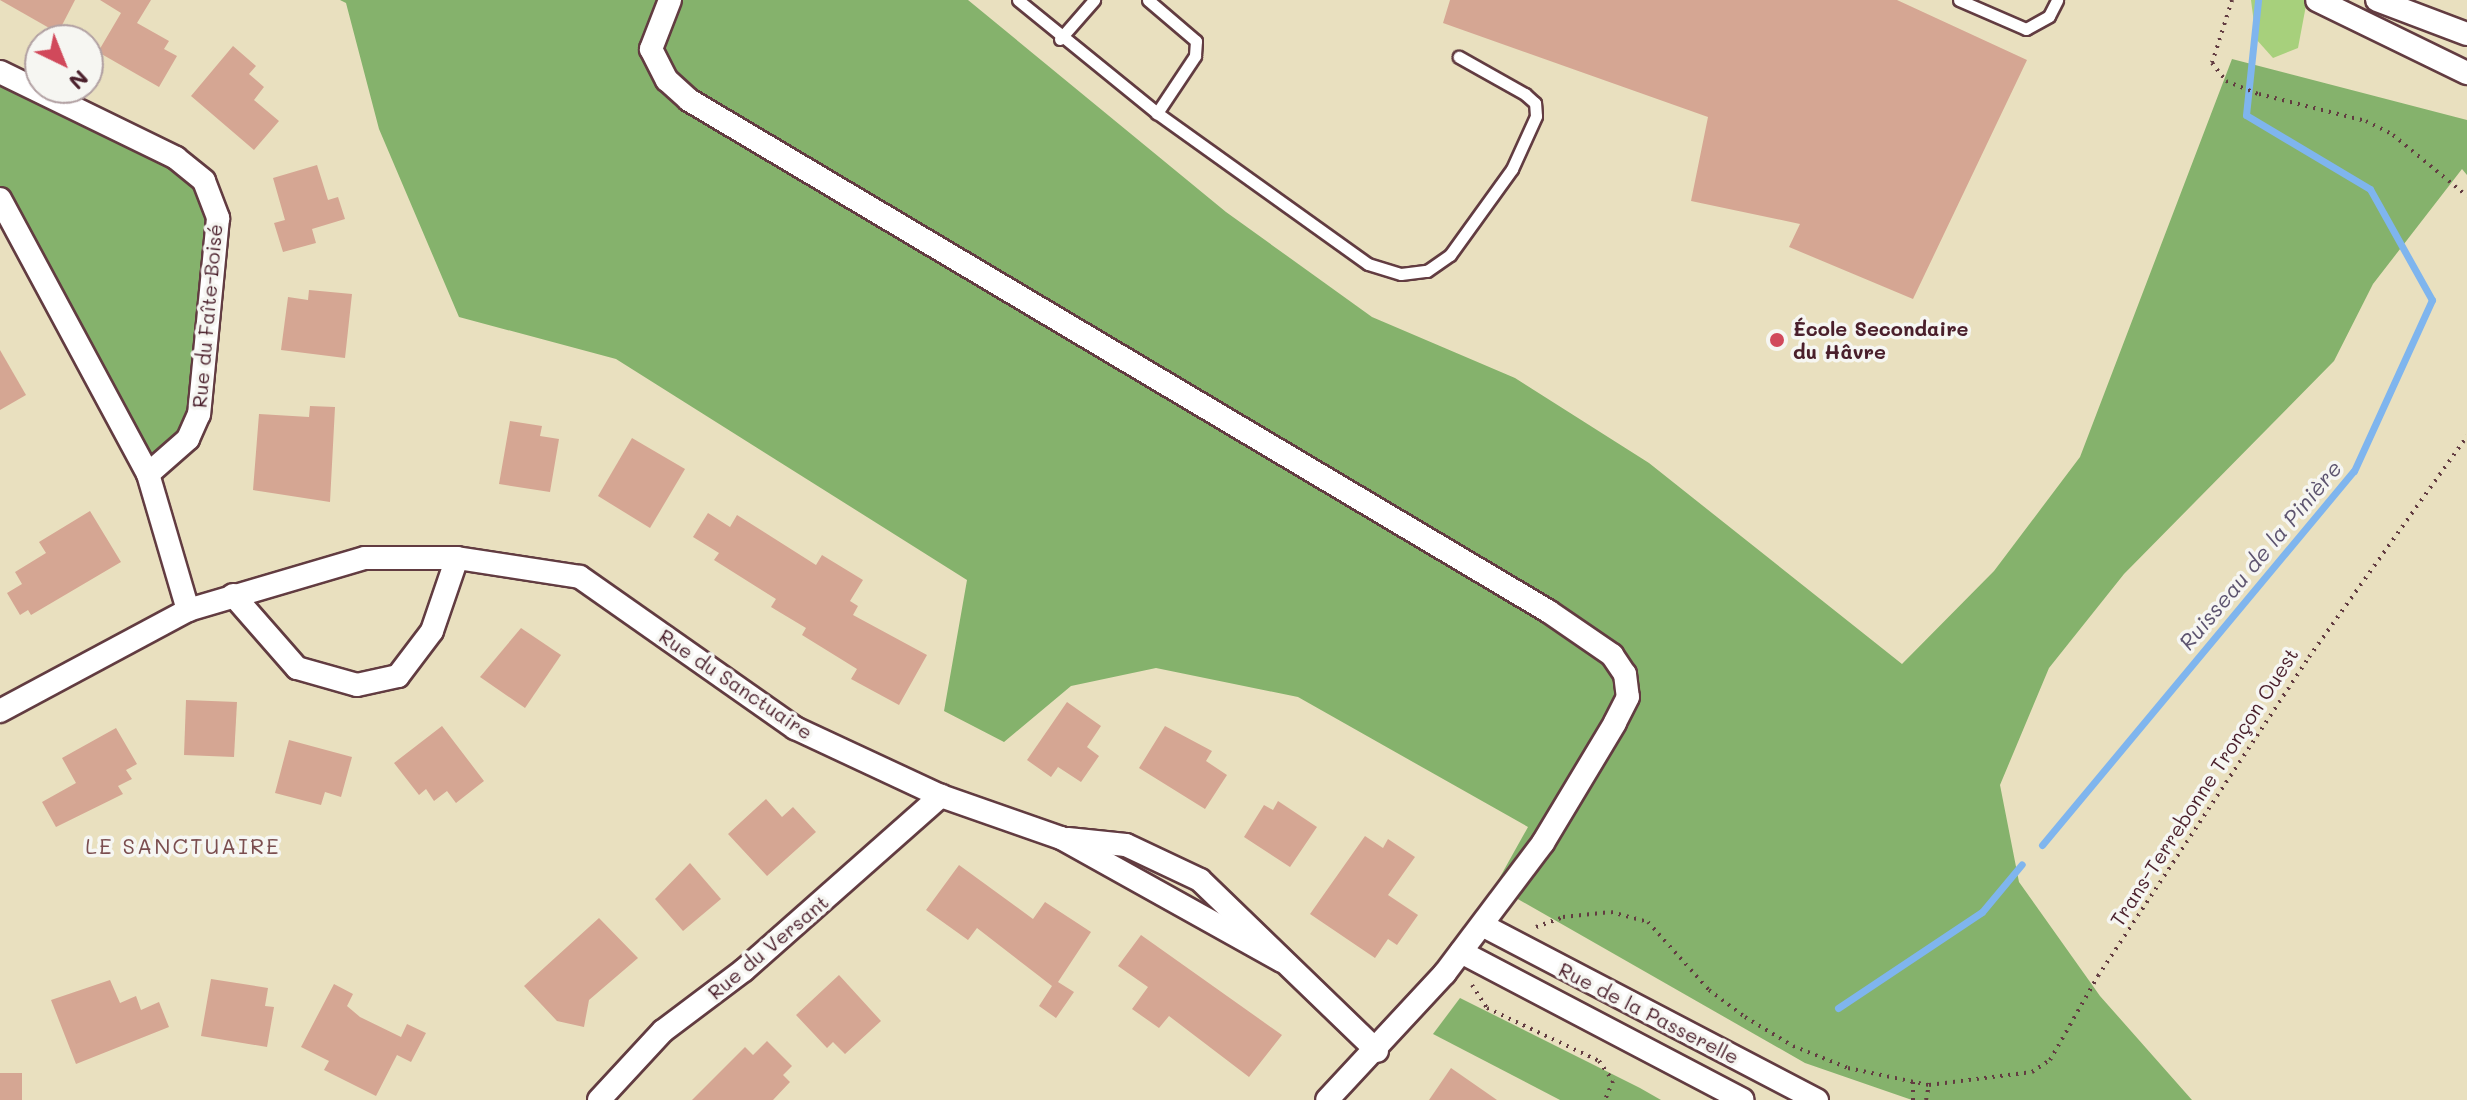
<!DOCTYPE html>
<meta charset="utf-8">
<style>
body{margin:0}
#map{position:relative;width:2467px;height:1100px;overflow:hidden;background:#e9e0bf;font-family:Mali,sans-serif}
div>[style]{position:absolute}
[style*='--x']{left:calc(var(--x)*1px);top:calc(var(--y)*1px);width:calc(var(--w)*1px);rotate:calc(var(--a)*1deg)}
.green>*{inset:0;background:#a7d07c}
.forest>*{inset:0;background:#85b26c}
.stream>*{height:7px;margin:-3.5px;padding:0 3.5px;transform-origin:3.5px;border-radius:3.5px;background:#7fb5ee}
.building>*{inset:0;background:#d5a693}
.path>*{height:4px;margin-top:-2px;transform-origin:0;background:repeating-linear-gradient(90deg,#623c41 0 2px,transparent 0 8px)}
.roads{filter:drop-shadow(2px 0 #623c41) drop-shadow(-2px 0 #623c41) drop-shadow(0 2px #623c41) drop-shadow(0 -2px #623c41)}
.service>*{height:11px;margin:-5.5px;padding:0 5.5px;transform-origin:5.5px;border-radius:5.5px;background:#fff}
.minor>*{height:22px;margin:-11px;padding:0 11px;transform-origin:11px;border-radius:11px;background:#fff}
.dots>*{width:22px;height:22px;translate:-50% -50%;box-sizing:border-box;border:4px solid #f6f6f2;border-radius:50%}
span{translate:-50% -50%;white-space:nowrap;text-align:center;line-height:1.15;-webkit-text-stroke:7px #f6f6f2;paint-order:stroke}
.street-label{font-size:20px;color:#4a1f2b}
.poi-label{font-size:20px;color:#4a1f2b;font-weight:700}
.left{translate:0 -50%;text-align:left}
.water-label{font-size:22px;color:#5d546f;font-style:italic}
.neighbourhood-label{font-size:22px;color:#7b4e4f;letter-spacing:2px}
.north{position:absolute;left:24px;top:24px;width:80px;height:80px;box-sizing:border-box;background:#f6f6f2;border:2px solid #b1a0a2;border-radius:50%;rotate:137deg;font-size:22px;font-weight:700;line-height:32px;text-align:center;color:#4a1f2b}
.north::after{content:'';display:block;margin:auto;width:28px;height:36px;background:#d1495b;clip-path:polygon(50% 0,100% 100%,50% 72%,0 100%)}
</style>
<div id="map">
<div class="green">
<div style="clip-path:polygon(2251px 0,2307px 0,2298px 48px,2273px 58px,2256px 39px)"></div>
</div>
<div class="forest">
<div style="clip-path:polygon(340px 0,968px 0,1226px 212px,1372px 317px,1515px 378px,1649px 463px,1902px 664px,1994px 571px,2080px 457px,2232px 59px,2467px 120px,2467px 175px,2462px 169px,2373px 284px,2334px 361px,2124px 574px,2049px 668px,2000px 785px,2019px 882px,2100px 996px,2192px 1100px,1912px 1100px,1805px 1063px,1495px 886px,1528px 827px,1298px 697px,1156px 668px,1071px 686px,1004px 742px,944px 711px,967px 580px,616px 359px,459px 317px,379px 129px,346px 3px)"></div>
<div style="clip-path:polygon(0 72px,176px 158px,218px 218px,199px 414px,148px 474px,0 199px)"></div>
<div style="clip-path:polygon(1460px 998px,1640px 1088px,1661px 1100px,1560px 1100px,1433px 1034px)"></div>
</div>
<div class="stream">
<div style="--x:2042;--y:845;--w:487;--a:-50.2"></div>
<div style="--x:2354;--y:471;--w:188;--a:-65.5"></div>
<div style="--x:2432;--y:300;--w:127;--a:-119.2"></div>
<div style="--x:2370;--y:189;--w:144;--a:-149.2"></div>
<div style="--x:2246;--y:115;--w:116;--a:-84"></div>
<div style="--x:1838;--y:1008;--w:173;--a:-33.7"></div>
<div style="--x:1982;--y:912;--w:62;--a:-50.2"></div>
</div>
<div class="building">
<div style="clip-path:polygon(0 0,75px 0,58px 33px)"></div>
<div style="clip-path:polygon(100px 0,151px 0,137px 23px,169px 41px,164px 49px,177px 56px,159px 87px,98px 52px,121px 13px)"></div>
<div style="clip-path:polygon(1450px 0,1897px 0,2027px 60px,1913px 299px,1789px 247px,1800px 224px,1691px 201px,1708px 117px,1443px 23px)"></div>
<div style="clip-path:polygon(233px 46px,256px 66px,249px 74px,264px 87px,254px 100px,279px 121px,254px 150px,191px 96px)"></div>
<div style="clip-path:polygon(317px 165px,328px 200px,338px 197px,345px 219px,312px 229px,316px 243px,283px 252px,274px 223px,285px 220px,273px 178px)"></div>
<div style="clip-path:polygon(309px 290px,352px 294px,345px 358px,281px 350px,288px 297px,308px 300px)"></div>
<div style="clip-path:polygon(0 350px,26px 395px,0 410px)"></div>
<div style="clip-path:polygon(310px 406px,335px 407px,330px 502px,253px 490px,259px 414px,309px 417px)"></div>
<div style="clip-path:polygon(510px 421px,542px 426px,540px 436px,559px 439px,550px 492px,499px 484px)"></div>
<div style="clip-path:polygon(632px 438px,685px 469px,650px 528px,598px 496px)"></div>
<div style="clip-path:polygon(90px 511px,121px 562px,31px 615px,28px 610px,20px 615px,7px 593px,22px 584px,15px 572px,46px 553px,39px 542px)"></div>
<div style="clip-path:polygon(708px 513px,730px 527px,737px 515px,816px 565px,822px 555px,863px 580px,850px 601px,858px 606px,853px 615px,927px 655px,899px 705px,851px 679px,857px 669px,802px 635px,806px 628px,771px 607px,776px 599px,714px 560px,719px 553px,693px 537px)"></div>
<div style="clip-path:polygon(521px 628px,561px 655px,525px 708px,480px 677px)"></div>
<div style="clip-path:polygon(186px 700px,237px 702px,234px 757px,184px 755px)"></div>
<div style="clip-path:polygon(1067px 702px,1101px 726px,1087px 747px,1099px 756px,1081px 782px,1058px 767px,1051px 777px,1027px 760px)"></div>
<div style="clip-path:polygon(442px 726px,484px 781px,456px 803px,447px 791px,434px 801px,426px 789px,419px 795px,394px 763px)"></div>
<div style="clip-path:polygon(1165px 726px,1212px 751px,1206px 761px,1227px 775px,1205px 809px,1139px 768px)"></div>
<div style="clip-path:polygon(116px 728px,137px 764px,126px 770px,132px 779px,118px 786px,123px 794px,56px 827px,42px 802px,76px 783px,62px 758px)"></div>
<div style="clip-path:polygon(289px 740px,352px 757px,341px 797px,325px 792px,321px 805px,275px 793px)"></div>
<div style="clip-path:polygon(766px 799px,782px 817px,793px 807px,816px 832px,767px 876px,728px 834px)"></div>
<div style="clip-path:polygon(1278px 801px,1317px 827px,1290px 867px,1244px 837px,1264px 805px,1273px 810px)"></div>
<div style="clip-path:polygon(1365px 836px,1383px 848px,1388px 839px,1415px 857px,1388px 895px,1418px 915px,1397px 945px,1388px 939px,1375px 958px,1310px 914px)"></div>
<div style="clip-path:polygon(690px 863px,721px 899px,683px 931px,655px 899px)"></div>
<div style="clip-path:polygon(959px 865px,1033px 919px,1045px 902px,1091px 932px,1058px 982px,1074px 992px,1056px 1018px,1039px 1006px,1052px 986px,977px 928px,968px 940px,926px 910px)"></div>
<div style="clip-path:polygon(599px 918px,638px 958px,589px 1000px,584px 1027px,557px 1021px,524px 986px)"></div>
<div style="clip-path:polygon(1141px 935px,1282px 1035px,1249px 1077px,1169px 1016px,1159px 1028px,1132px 1009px,1148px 987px,1118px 966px)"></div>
<div style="clip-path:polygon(839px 975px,881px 1021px,845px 1054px,833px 1042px,827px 1048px,796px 1015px)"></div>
<div style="clip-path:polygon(211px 979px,268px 988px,265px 1006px,274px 1007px,267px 1047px,201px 1036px)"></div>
<div style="clip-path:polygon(110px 980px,120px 1003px,136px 996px,141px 1010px,159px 1002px,169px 1027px,76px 1064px,51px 1000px)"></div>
<div style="clip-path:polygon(334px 984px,353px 994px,347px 1006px,360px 1017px,401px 1037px,407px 1024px,426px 1033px,411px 1062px,397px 1055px,376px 1096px,324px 1070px,329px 1061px,301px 1047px)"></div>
<div style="clip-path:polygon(767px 1041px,792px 1066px,783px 1075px,790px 1082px,773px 1100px,692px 1100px,745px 1047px,753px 1055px)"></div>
<div style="clip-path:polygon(1451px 1068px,1497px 1100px,1429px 1100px)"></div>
<div style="clip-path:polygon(0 1073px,22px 1073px,22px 1100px,0 1100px)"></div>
</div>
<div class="path">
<div style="--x:2232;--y:0;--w:66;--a:107.6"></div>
<div style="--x:2212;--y:63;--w:23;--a:52"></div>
<div style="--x:2226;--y:81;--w:35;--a:22"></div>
<div style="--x:2259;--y:94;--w:110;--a:14.2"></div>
<div style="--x:2366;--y:121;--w:30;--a:27"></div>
<div style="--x:2393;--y:135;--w:96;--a:39.5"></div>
<div style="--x:1536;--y:927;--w:29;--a:-20"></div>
<div style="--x:1563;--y:917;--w:48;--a:-5.9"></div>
<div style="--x:1611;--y:912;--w:38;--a:15"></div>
<div style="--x:1648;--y:922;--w:91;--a:48.1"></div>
<div style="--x:1709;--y:990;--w:45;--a:36.9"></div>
<div style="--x:1745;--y:1017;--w:56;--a:31.1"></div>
<div style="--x:1793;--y:1046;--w:59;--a:21.8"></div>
<div style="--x:1848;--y:1068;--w:83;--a:11.9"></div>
<div style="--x:1929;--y:1085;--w:104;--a:-7.2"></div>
<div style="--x:2032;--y:1072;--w:22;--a:-34"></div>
<div style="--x:2050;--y:1060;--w:97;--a:-60.3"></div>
<div style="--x:2098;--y:976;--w:382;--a:-56.5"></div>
<div style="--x:2309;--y:657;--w:272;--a:-54.4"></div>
<div style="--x:1472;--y:985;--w:27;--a:57"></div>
<div style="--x:1487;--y:1008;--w:124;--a:25.3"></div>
<div style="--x:1599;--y:1061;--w:24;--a:55"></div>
<div style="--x:1613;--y:1081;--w:21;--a:113"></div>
<div style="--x:1913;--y:1100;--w:18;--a:-90"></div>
<div style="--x:1926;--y:1100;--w:15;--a:-79"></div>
</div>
<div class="roads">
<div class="service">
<div style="--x:1018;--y:0;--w:179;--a:39.1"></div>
<div style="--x:1157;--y:113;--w:259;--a:35.6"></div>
<div style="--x:1368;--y:264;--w:34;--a:17"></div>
<div style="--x:1401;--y:274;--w:26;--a:-7"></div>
<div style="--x:1427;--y:271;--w:28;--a:-35"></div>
<div style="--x:1450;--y:255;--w:106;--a:-54.2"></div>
<div style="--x:1512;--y:169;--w:58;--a:-65.6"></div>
<div style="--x:1536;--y:116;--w:13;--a:-94"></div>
<div style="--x:1535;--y:103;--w:13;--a:-138"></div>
<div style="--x:1525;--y:94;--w:76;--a:-150.7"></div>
<div style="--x:1148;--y:0;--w:63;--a:40.5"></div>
<div style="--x:1196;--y:41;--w:15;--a:94"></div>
<div style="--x:1195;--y:56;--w:69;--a:123.7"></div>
<div style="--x:1959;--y:0;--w:73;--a:23.4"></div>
<div style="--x:2026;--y:29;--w:26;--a:-29"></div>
<div style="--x:2049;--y:16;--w:18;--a:-63"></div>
<div style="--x:1060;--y:39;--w:52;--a:-48.9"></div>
</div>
<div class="minor">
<div style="--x:670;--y:0;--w:53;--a:111.2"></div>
<div style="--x:651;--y:49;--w:35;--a:63"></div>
<div style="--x:667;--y:80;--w:30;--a:42"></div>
<div style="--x:689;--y:100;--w:1000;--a:30.75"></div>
<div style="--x:1548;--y:611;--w:78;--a:34.5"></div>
<div style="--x:1612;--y:655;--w:23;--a:56"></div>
<div style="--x:1625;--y:674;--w:23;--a:83"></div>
<div style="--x:1628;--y:697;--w:29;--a:117"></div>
<div style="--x:1615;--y:723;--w:140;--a:121"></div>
<div style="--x:1543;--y:843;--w:163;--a:127"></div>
<div style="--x:1445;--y:973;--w:173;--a:132.9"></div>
<div style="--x:2317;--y:0;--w:167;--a:26"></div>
<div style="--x:2377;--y:0;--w:96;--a:20.7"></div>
<div style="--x:0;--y:72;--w:196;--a:26"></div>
<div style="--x:176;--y:158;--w:36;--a:39"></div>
<div style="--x:204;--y:181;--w:40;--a:69"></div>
<div style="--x:218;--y:218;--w:197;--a:95.5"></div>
<div style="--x:199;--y:414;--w:27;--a:114"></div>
<div style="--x:188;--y:439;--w:53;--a:138.8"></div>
<div style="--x:0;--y:199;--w:312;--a:61.7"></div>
<div style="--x:148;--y:474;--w:142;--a:73.6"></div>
<div style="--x:233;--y:595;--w:97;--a:48.8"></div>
<div style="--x:297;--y:668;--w:62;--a:15.8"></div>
<div style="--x:357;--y:685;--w:42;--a:-12.4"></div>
<div style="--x:398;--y:676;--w:56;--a:-52.9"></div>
<div style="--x:432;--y:631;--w:77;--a:-71.1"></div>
<div style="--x:0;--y:711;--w:213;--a:-28.2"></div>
<div style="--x:188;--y:610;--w:184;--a:-16.4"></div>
<div style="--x:365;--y:558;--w:92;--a:0"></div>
<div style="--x:457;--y:558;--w:124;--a:8.8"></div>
<div style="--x:580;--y:577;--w:263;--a:35.1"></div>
<div style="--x:795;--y:728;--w:161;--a:25"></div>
<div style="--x:941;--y:796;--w:127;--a:19.3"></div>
<div style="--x:1061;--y:838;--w:253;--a:29.1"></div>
<div style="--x:1068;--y:839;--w:58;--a:5.9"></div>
<div style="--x:1126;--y:845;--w:82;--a:25.3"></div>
<div style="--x:1200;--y:880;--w:246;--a:44"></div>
<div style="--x:1482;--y:925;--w:378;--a:27.6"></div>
<div style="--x:1461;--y:952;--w:318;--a:27.7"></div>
<div style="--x:599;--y:1100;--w:94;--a:-47.2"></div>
<div style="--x:663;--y:1031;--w:101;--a:-37"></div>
<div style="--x:744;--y:970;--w:263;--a:-41.5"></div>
</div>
</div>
<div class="dots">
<div style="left:1777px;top:340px;background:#d1495b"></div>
</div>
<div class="street-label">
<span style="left:207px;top:316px;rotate:-85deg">Rue du Faîte-Boisé</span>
<span style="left:736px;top:684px;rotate:34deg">Rue du Sanctuaire</span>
<span style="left:2204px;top:787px;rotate:-57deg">Trans-Terrebonne Tronçon Ouest</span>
<span style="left:768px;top:947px;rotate:-40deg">Rue du Versant</span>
<span style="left:1649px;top:1013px;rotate:27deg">Rue de la Passerelle</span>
</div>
<div class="poi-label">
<span class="left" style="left:1793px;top:340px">École Secondaire<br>du Hâvre</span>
</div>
<div class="water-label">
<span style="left:2260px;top:555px;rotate:-50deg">Ruisseau de la Pinière</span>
</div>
<div class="neighbourhood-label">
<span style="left:183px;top:846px">LE SANCTUAIRE</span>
</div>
<div class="north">N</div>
</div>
